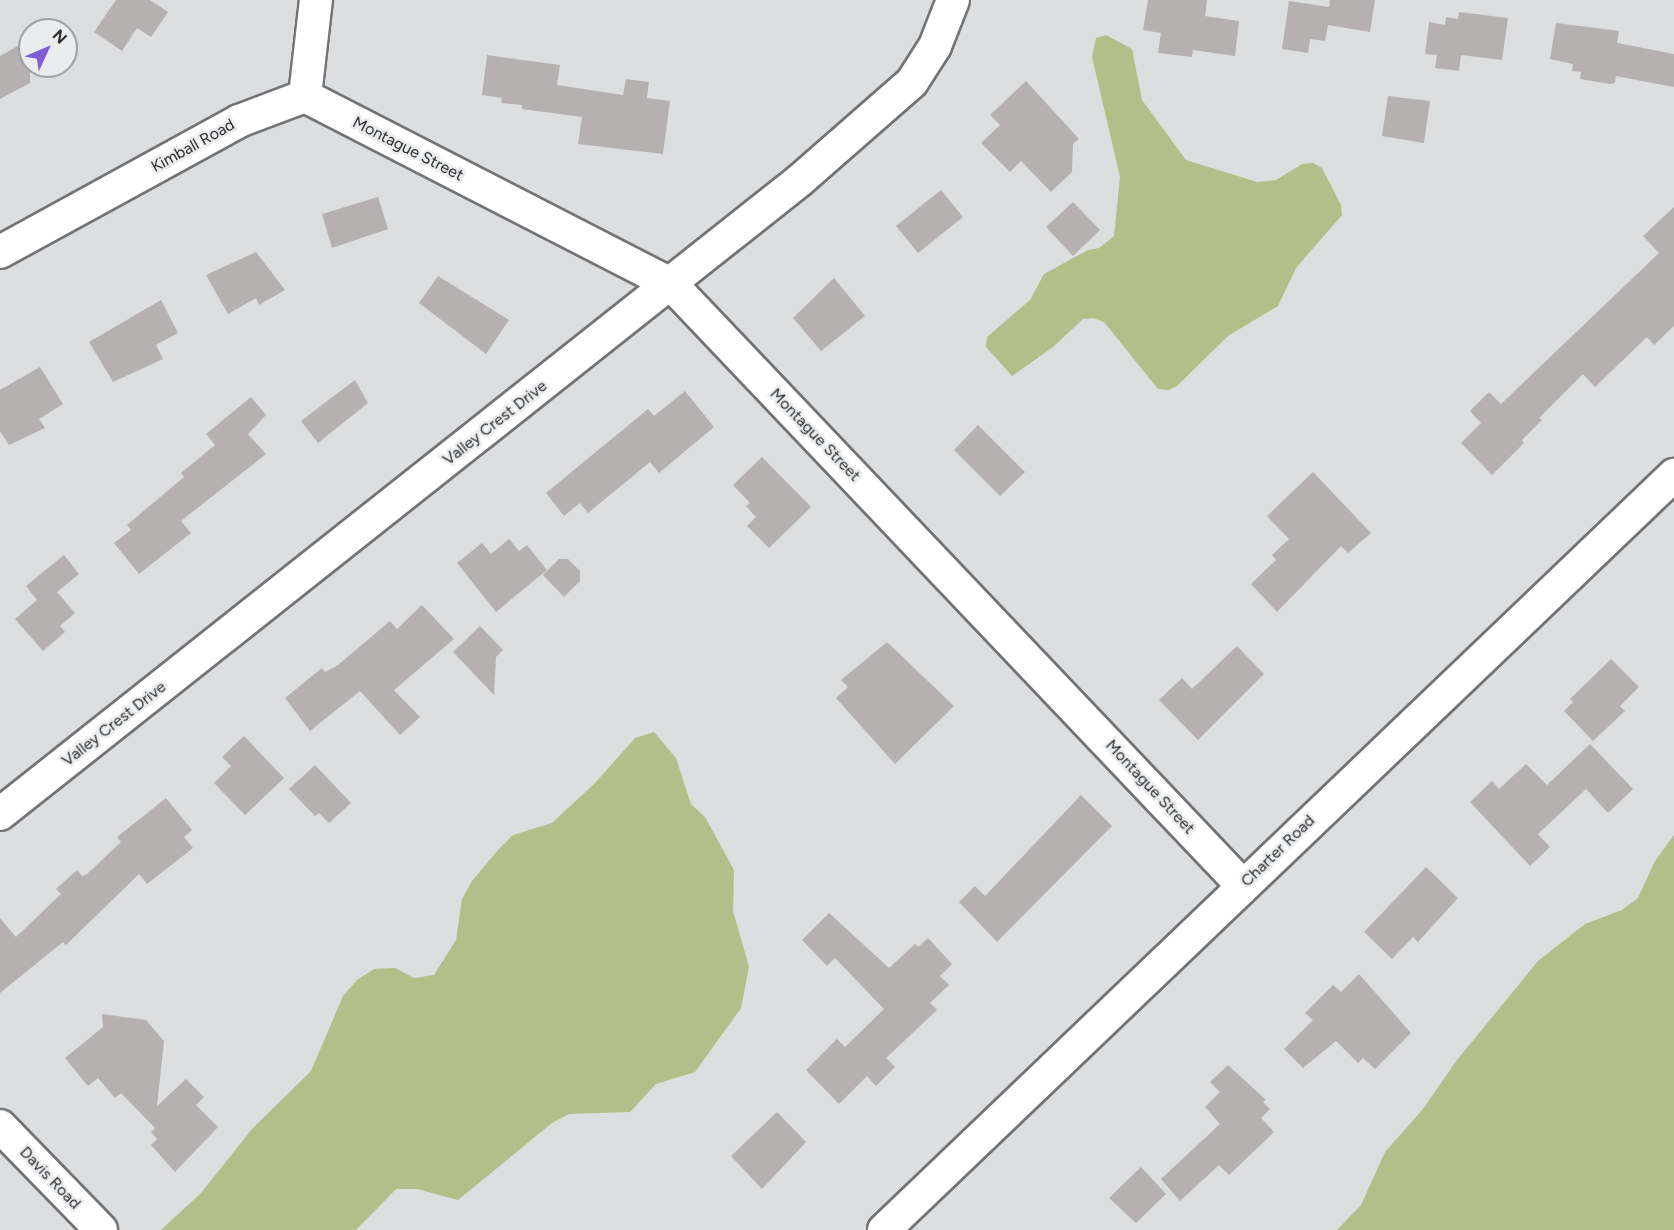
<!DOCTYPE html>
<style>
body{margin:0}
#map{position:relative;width:1674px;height:1230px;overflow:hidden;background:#dddee0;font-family:Figtree,sans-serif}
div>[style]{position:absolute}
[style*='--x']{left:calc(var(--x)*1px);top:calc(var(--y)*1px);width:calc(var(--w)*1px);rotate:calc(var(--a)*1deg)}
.green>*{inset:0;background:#b2bf88}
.building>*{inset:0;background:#b4b1b0}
.roads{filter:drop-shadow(2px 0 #727375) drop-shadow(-2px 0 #727375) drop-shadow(0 2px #727375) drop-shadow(0 -2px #727375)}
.minor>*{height:32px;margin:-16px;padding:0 16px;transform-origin:16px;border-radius:16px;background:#fff}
span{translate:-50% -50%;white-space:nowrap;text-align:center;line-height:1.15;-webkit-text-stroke:5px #eaecee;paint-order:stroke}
.street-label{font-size:16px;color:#2c2c2d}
.north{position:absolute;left:18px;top:18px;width:60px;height:60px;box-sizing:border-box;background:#eaecee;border:2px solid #9e9fa1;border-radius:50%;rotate:46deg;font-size:16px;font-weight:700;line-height:24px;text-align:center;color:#2c2c2d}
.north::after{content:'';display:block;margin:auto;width:21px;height:27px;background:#7e5dd7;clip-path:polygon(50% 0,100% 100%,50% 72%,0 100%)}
</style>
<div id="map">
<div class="green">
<div style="clip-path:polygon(1106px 35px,1132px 49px,1142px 100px,1186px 160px,1257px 182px,1276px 180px,1302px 164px,1313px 163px,1322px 168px,1341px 205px,1342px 215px,1296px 268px,1278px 306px,1228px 336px,1177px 386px,1168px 390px,1158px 389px,1104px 322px,1093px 318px,1083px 319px,1053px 347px,1012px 376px,986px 347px,987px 337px,1030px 300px,1044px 274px,1088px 250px,1099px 248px,1114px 236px,1120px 177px,1092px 57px,1096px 38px)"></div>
<div style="clip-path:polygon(654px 732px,676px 758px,691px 804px,705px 817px,734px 870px,733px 911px,749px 967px,741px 1008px,695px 1072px,656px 1084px,630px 1112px,569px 1114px,552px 1123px,458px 1200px,417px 1189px,396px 1189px,356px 1230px,161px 1230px,201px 1193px,252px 1129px,311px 1071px,343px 996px,357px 980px,374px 969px,395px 968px,414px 978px,434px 975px,456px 940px,462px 899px,472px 881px,498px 850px,513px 835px,552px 823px,595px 783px,635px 738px)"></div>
<div style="clip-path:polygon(1674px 835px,1674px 1230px,1337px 1230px,1361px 1205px,1385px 1152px,1423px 1109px,1457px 1060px,1538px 961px,1585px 924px,1622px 910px,1638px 898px,1655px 861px)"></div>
</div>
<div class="building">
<div style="clip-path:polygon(116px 0,150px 0,168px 12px,151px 37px,137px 28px,122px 51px,94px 32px)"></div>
<div style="clip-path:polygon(1148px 0,1207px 0,1205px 16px,1239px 21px,1235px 56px,1193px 50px,1192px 57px,1158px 53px,1161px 33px,1143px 30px)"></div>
<div style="clip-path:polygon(1330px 0,1375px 0,1370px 32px,1328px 25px,1325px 41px,1310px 39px,1308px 53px,1282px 49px,1289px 1px,1329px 7px)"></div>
<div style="clip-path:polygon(1459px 12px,1508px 18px,1502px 60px,1461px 55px,1459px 71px,1435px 68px,1437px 55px,1425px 54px,1429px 22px,1445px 25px,1446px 17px,1458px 19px)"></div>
<div style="clip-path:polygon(1556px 23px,1619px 31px,1617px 43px,1674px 54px,1674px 87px,1616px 76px,1615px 83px,1610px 84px,1580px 79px,1581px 72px,1572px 71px,1573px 64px,1550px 59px)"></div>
<div style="clip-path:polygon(30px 39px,30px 83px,0 99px,0 56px)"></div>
<div style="clip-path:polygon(487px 55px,560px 65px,557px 85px,623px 95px,626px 79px,649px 82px,647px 98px,670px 101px,663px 154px,578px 144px,582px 117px,522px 109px,522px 105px,501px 103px,502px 98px,482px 95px)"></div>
<div style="clip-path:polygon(1026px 81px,1079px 139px,1073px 144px,1072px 172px,1051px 192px,1021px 161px,1010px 172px,981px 143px,1000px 125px,990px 115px)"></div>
<div style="clip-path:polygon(1388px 96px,1430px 101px,1424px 143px,1382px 136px)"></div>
<div style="clip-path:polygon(941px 190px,963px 217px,918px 253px,896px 226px)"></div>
<div style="clip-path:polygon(378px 197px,388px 229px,332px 248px,322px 214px)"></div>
<div style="clip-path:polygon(1073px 202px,1100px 230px,1073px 256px,1046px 227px)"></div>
<div style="clip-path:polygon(1674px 207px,1674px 326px,1654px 345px,1647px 337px,1595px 387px,1583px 374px,1539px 418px,1542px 420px,1522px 440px,1524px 443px,1492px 475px,1461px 443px,1481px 423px,1470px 411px,1489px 392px,1501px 404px,1659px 253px,1643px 236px)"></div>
<div style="clip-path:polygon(256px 252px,285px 290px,259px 305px,256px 298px,228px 314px,206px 275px)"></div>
<div style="clip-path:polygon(438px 276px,509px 320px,486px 354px,419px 303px)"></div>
<div style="clip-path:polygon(834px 278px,865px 316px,821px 351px,793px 318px)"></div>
<div style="clip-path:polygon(161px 300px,178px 333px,156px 345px,163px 359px,113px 382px,89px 342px)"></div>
<div style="clip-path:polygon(40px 367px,63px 404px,39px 419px,45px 428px,9px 445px,0 431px,0 390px)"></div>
<div style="clip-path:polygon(355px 380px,368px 403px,318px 443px,301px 421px)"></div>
<div style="clip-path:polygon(685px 391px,714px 427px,659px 473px,650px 462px,588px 513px,580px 503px,564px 516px,546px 493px,648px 409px,654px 416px)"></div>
<div style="clip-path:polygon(251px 397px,266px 415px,248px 434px,266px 454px,181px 521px,191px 533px,139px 574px,114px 543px,131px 530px,127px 525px,184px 477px,181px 473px,215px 445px,206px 434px)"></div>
<div style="clip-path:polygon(978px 425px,1025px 472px,1000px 496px,954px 450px)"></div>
<div style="clip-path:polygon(762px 457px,811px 507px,769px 548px,747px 526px,756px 517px,746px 506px,750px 503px,733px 485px)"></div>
<div style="clip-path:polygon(1313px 472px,1371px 533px,1348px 553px,1341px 546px,1277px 612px,1251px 584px,1276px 560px,1272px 555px,1289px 539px,1267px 516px)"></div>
<div style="clip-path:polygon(509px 539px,519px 551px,527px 545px,547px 570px,496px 612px,457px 563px,482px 543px,491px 554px)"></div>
<div style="clip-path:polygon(64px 555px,79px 574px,57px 592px,75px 613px,60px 626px,65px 632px,43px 651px,15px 619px,37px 600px,26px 586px)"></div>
<div style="clip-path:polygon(559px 559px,568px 559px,580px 571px,580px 581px,564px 597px,543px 575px)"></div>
<div style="clip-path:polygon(422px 605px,454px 639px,394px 690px,420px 717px,400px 735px,360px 691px,310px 731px,285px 698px,322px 668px,325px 672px,338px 665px,390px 621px,397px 629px)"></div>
<div style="clip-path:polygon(480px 626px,503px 650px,496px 657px,494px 695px,453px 652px)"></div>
<div style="clip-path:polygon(887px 642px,954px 706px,895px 764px,836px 698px,848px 687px,841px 680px)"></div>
<div style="clip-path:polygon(1237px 646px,1264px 674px,1198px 740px,1159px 700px,1182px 678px,1192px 689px)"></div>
<div style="clip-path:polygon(1611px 659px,1639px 687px,1620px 706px,1625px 711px,1593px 741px,1564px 711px,1573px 702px,1570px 699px)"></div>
<div style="clip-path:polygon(244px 736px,284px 778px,245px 815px,214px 783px,231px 766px,222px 757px)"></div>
<div style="clip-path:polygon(1590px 744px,1633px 789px,1608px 813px,1586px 789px,1538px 834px,1550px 847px,1530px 866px,1470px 802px,1492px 781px,1499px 789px,1526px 764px,1547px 785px)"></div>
<div style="clip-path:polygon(315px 765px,351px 803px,329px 823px,319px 813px,315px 816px,289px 789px)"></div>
<div style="clip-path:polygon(1081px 795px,1112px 826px,997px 942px,959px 902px,975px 886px,985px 896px)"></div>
<div style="clip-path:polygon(166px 798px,192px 830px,184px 837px,193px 848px,147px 884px,139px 874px,66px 945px,63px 942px,0 993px,0 918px,16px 937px,61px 894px,56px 889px,77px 870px,82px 876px,87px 874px,121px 842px,117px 837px)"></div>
<div style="clip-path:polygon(1426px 867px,1458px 898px,1418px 942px,1413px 937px,1392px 959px,1364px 932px)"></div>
<div style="clip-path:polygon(829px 913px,889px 968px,915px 944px,918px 947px,928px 938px,952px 964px,940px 976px,949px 985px,930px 1003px,937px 1010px,886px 1058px,895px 1067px,876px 1086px,867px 1076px,839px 1104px,806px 1070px,837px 1039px,845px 1047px,884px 1009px,835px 958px,827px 966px,802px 940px)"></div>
<div style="clip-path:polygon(1359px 974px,1411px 1033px,1375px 1069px,1363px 1058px,1358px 1063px,1336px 1041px,1303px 1068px,1284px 1049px,1313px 1020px,1305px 1013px,1333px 985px,1341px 992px)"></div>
<div style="clip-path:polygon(102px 1014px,146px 1020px,164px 1041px,157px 1106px,186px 1079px,204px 1097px,196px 1105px,218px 1127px,175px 1172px,151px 1145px,157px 1139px,151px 1132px,155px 1128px,121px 1093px,115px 1098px,98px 1078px,88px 1086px,65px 1058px,103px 1027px)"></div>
<div style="clip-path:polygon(1228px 1065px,1266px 1100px,1263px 1102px,1270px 1109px,1261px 1118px,1274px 1132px,1229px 1175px,1219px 1165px,1180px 1201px,1161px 1179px,1220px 1124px,1205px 1107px,1220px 1092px,1210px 1082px)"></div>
<div style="clip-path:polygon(777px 1112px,806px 1142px,762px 1189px,731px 1156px)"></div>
<div style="clip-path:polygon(1141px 1167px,1166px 1194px,1136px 1223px,1109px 1198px)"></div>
</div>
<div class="roads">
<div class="minor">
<div style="--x:305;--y:96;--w:411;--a:27.2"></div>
<div style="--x:671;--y:284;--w:829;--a:46.47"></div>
<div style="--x:305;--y:96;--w:97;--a:-83.5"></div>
<div style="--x:0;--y:252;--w:273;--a:-28.7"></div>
<div style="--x:239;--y:121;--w:71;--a:-20.7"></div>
<div style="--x:0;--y:814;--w:1019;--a:-38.39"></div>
<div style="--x:799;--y:181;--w:150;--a:-41.2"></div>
<div style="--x:912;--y:82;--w:43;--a:-57.4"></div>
<div style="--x:935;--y:46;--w:49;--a:-68.6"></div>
<div style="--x:0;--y:1126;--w:145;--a:45.8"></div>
<div style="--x:884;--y:1230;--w:1093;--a:-43.7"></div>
</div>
</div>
<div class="street-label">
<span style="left:193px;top:146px;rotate:-29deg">Kimball Road</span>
<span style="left:408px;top:149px;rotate:27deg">Montague Street</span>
<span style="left:495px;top:423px;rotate:-38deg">Valley Crest Drive</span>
<span style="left:815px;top:435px;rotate:46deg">Montague Street</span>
<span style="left:114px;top:724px;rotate:-38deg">Valley Crest Drive</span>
<span style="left:1150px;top:787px;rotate:47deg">Montague Street</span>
<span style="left:1278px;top:851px;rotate:-44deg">Charter Road</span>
<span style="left:50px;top:1178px;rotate:46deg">Davis Road</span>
</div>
<div class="north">N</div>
</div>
